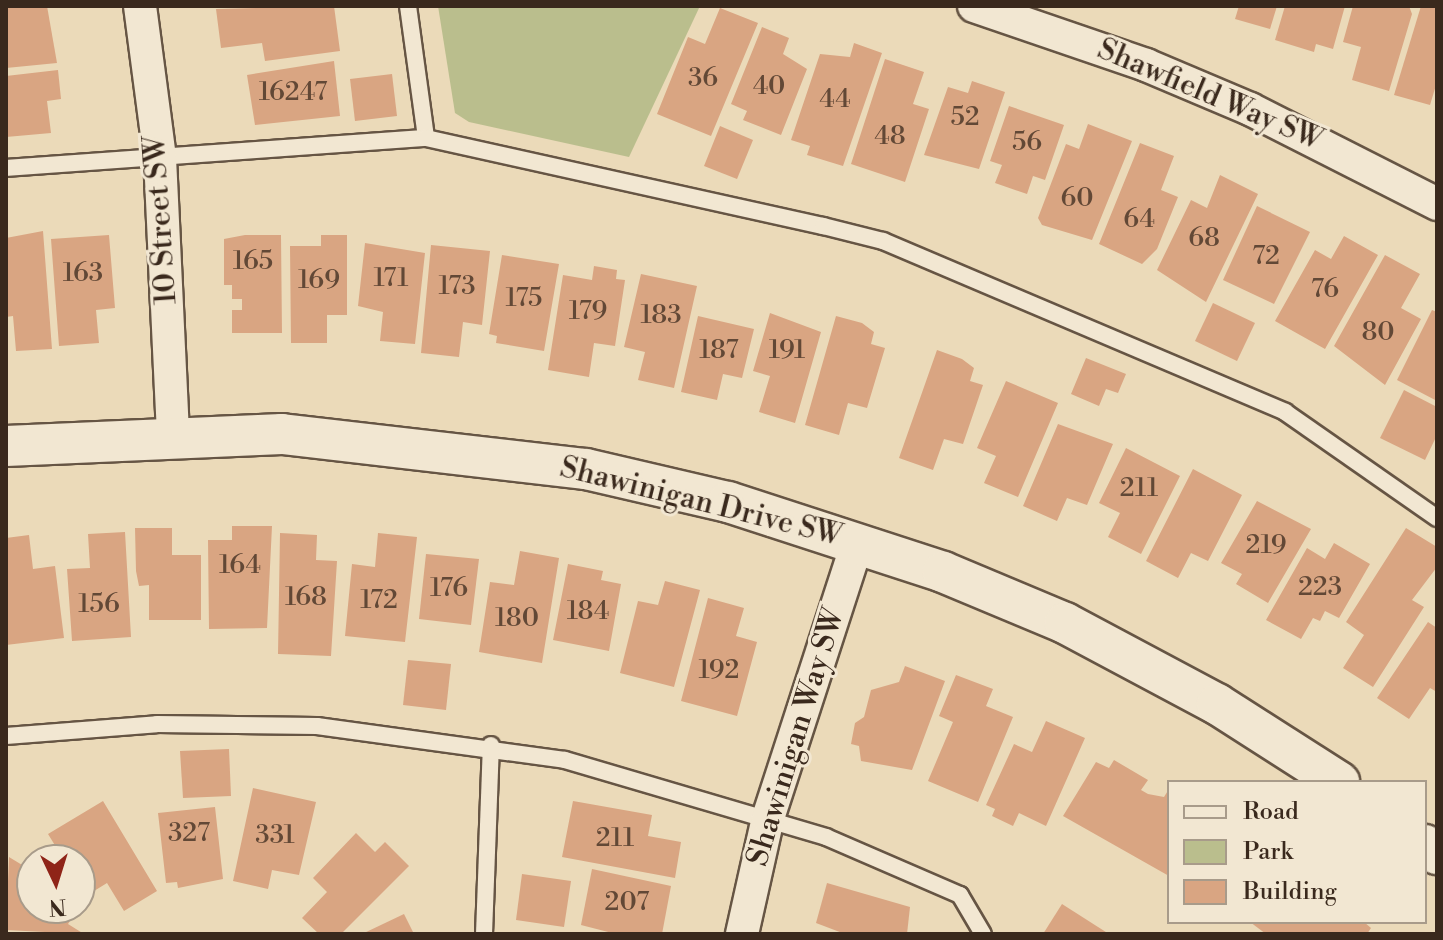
<!DOCTYPE html>
<style>
body{margin:0}
#map{position:relative;width:1443px;height:940px;overflow:hidden;background:#ebdab9;font-family:"Libre Bodoni",serif}
div>[style]{position:absolute}
[style*='--x']{left:calc(var(--x)*1px);top:calc(var(--y)*1px);width:calc(var(--w)*1px);rotate:calc(var(--a)*1deg)}
.green>*{inset:0;background:#babe8d}
.building>*{inset:0;background:#d9a582}
.roads{filter:drop-shadow(2px 0 #654) drop-shadow(-2px 0 #654) drop-shadow(0 2px #654) drop-shadow(0 -2px #654)}
.service>*{height:16px;margin:-8px;padding:0 8px;transform-origin:8px;border-radius:8px;background:#f2e7d2}
.minor>*{height:32px;margin:-16px;padding:0 16px;transform-origin:16px;border-radius:16px;background:#f2e7d2}
.tertiary>*{height:40px;margin:-20px;padding:0 20px;transform-origin:20px;border-radius:20px;background:#f2e7d2}
span{translate:-50% -50%;white-space:nowrap;text-align:center;line-height:1.15;-webkit-text-stroke:6px #f2e7d2;paint-order:stroke}
.number-label{font-size:26px;color:#624836}
.number-label span{-webkit-text-stroke-width:0}
.street-label{font-size:30px;color:#3a291d}
.frame{position:absolute;inset:0;border:8px solid #3a291d;pointer-events:none}
.legend{position:absolute;left:1167px;top:780px;width:260px;height:144px;box-sizing:border-box;background:#f2e7d2;border:2px solid #a89b8a;margin:0;padding:10px 14px;list-style:none;font-size:24px;color:#3a291d}
.legend li{display:flex;align-items:center;gap:16px;height:40px}
.legend b{width:40px;border:2px solid #a89b8a}
.north{position:absolute;left:16px;top:844px;width:80px;height:80px;box-sizing:border-box;background:#f2e7d2;border:2px solid #a89b8a;border-radius:50%;rotate:176deg;font-size:22px;font-weight:700;line-height:32px;text-align:center;color:#3a291d}
.north::after{content:'';display:block;margin:auto;width:28px;height:36px;background:#8f2418;clip-path:polygon(50% 0,100% 100%,50% 72%,0 100%)}
</style>
<div id="map">
<div class="green">
<div style="clip-path:polygon(438px 6px,700px 6px,629px 157px,469px 122px,455px 113px)"></div>
</div>
<div class="building">
<div style="clip-path:polygon(6px 6px,47px 6px,57px 63px,6px 68px)"></div>
<div style="clip-path:polygon(334px 6px,340px 51px,265px 61px,262px 43px,221px 48px,216px 9px)"></div>
<div style="clip-path:polygon(1239px 6px,1277px 6px,1270px 29px,1235px 19px)"></div>
<div style="clip-path:polygon(1285px 6px,1345px 6px,1333px 49px,1316px 44px,1314px 52px,1275px 40px)"></div>
<div style="clip-path:polygon(1353px 6px,1409px 6px,1412px 14px,1389px 91px,1352px 80px,1361px 47px,1343px 42px)"></div>
<div style="clip-path:polygon(1421px 6px,1437px 6px,1437px 82px,1430px 105px,1394px 95px)"></div>
<div style="clip-path:polygon(720px 8px,758px 23px,711px 136px,657px 114px,688px 37px,705px 44px)"></div>
<div style="clip-path:polygon(762px 27px,789px 38px,783px 54px,807px 69px,781px 135px,743px 120px,747px 111px,731px 104px)"></div>
<div style="clip-path:polygon(854px 43px,882px 53px,843px 166px,807px 155px,810px 146px,791px 140px,820px 54px,850px 57px)"></div>
<div style="clip-path:polygon(885px 59px,924px 72px,913px 104px,929px 109px,905px 182px,851px 164px)"></div>
<div style="clip-path:polygon(334px 61px,340px 116px,255px 125px,247px 75px)"></div>
<div style="clip-path:polygon(58px 70px,61px 99px,47px 101px,51px 133px,6px 137px,6px 76px)"></div>
<div style="clip-path:polygon(392px 74px,397px 116px,355px 121px,350px 79px)"></div>
<div style="clip-path:polygon(972px 81px,1005px 92px,979px 169px,924px 155px,948px 87px,968px 93px)"></div>
<div style="clip-path:polygon(1009px 106px,1064px 125px,1045px 180px,1033px 176px,1027px 194px,995px 183px,1002px 165px,990px 161px)"></div>
<div style="clip-path:polygon(1088px 124px,1132px 141px,1092px 240px,1042px 225px,1038px 218px,1066px 144px,1079px 149px)"></div>
<div style="clip-path:polygon(720px 126px,753px 140px,737px 179px,704px 166px)"></div>
<div style="clip-path:polygon(1140px 143px,1174px 156px,1161px 190px,1178px 197px,1157px 249px,1142px 264px,1099px 244px)"></div>
<div style="clip-path:polygon(1220px 175px,1258px 194px,1206px 302px,1157px 270px,1191px 200px,1207px 208px)"></div>
<div style="clip-path:polygon(1257px 206px,1310px 232px,1274px 304px,1223px 280px)"></div>
<div style="clip-path:polygon(43px 231px,52px 349px,16px 351px,13px 316px,6px 317px,6px 238px)"></div>
<div style="clip-path:polygon(109px 235px,115px 308px,96px 310px,99px 343px,59px 346px,51px 239px)"></div>
<div style="clip-path:polygon(245px 235px,281px 235px,282px 333px,232px 333px,232px 310px,242px 310px,242px 299px,232px 299px,232px 285px,224px 285px,224px 239px)"></div>
<div style="clip-path:polygon(321px 235px,347px 235px,347px 315px,327px 315px,327px 343px,291px 343px,290px 246px,321px 246px)"></div>
<div style="clip-path:polygon(1344px 236px,1378px 255px,1325px 349px,1275px 321px,1315px 250px,1331px 259px)"></div>
<div style="clip-path:polygon(365px 243px,425px 253px,415px 344px,380px 341px,383px 312px,358px 306px)"></div>
<div style="clip-path:polygon(431px 245px,490px 251px,482px 325px,463px 322px,459px 357px,421px 353px)"></div>
<div style="clip-path:polygon(502px 255px,559px 264px,544px 351px,496px 343px,497px 336px,489px 334px)"></div>
<div style="clip-path:polygon(1385px 255px,1420px 274px,1401px 308px,1421px 319px,1385px 385px,1334px 346px)"></div>
<div style="clip-path:polygon(594px 266px,617px 270px,616px 279px,625px 280px,615px 346px,594px 343px,589px 377px,548px 370px,563px 275px,592px 280px)"></div>
<div style="clip-path:polygon(641px 274px,697px 286px,674px 388px,638px 380px,645px 352px,624px 347px)"></div>
<div style="clip-path:polygon(1213px 303px,1255px 323px,1237px 361px,1195px 341px)"></div>
<div style="clip-path:polygon(1432px 310px,1437px 312px,1437px 401px,1397px 380px)"></div>
<div style="clip-path:polygon(770px 313px,821px 332px,795px 423px,759px 412px,770px 376px,753px 371px)"></div>
<div style="clip-path:polygon(698px 316px,754px 329px,742px 378px,723px 374px,717px 400px,681px 392px)"></div>
<div style="clip-path:polygon(836px 316px,862px 323px,874px 332px,871px 344px,885px 348px,867px 408px,848px 403px,839px 435px,805px 425px)"></div>
<div style="clip-path:polygon(937px 350px,962px 359px,974px 368px,970px 381px,983px 385px,963px 444px,944px 439px,933px 470px,899px 458px)"></div>
<div style="clip-path:polygon(1086px 358px,1126px 374px,1118px 393px,1106px 389px,1099px 406px,1071px 394px)"></div>
<div style="clip-path:polygon(1006px 381px,1058px 403px,1018px 497px,984px 483px,996px 456px,977px 448px)"></div>
<div style="clip-path:polygon(1404px 390px,1437px 407px,1437px 435px,1425px 460px,1380px 438px)"></div>
<div style="clip-path:polygon(1058px 424px,1113px 444px,1087px 505px,1067px 498px,1057px 521px,1023px 506px)"></div>
<div style="clip-path:polygon(1126px 448px,1180px 476px,1141px 554px,1108px 537px,1120px 513px,1099px 503px)"></div>
<div style="clip-path:polygon(1193px 469px,1242px 495px,1208px 561px,1191px 553px,1178px 578px,1146px 561px)"></div>
<div style="clip-path:polygon(1257px 501px,1311px 529px,1268px 603px,1236px 584px,1242px 574px,1221px 563px)"></div>
<div style="clip-path:polygon(232px 526px,272px 526px,267px 628px,209px 629px,208px 540px,232px 540px)"></div>
<div style="clip-path:polygon(135px 528px,172px 528px,172px 555px,201px 555px,201px 620px,149px 620px,149px 585px,139px 586px,136px 571px)"></div>
<div style="clip-path:polygon(1406px 528px,1437px 547px,1437px 567px,1412px 600px,1424px 607px,1373px 687px,1343px 668px,1364px 635px,1346px 622px)"></div>
<div style="clip-path:polygon(125px 532px,131px 637px,72px 641px,67px 569px,90px 568px,88px 534px)"></div>
<div style="clip-path:polygon(280px 533px,317px 535px,316px 560px,337px 561px,331px 656px,278px 654px)"></div>
<div style="clip-path:polygon(378px 533px,417px 537px,405px 642px,345px 636px,352px 564px,375px 567px)"></div>
<div style="clip-path:polygon(29px 535px,33px 569px,55px 566px,64px 638px,6px 645px,6px 538px)"></div>
<div style="clip-path:polygon(1334px 543px,1370px 564px,1339px 618px,1325px 611px,1320px 621px,1313px 618px,1301px 639px,1266px 620px,1307px 548px,1325px 559px)"></div>
<div style="clip-path:polygon(520px 551px,559px 558px,542px 663px,479px 652px,490px 582px,514px 585px)"></div>
<div style="clip-path:polygon(426px 554px,479px 559px,471px 625px,419px 619px)"></div>
<div style="clip-path:polygon(568px 564px,603px 571px,601px 580px,621px 584px,609px 651px,553px 640px)"></div>
<div style="clip-path:polygon(665px 581px,700px 590px,674px 687px,620px 673px,638px 601px,658px 605px)"></div>
<div style="clip-path:polygon(708px 598px,744px 608px,736px 636px,757px 642px,737px 716px,681px 701px)"></div>
<div style="clip-path:polygon(1428px 622px,1437px 628px,1437px 692px,1430px 688px,1409px 719px,1377px 698px)"></div>
<div style="clip-path:polygon(408px 660px,451px 664px,446px 710px,403px 705px)"></div>
<div style="clip-path:polygon(905px 666px,945px 681px,912px 770px,861px 761px,859px 746px,851px 744px,855px 723px,864px 717px,871px 690px,899px 682px)"></div>
<div style="clip-path:polygon(956px 675px,993px 689px,986px 706px,1013px 717px,978px 802px,928px 781px,953px 722px,939px 716px)"></div>
<div style="clip-path:polygon(1046px 721px,1085px 738px,1046px 826px,1019px 813px,1013px 826px,992px 816px,995px 809px,986px 805px,1014px 744px,1032px 752px)"></div>
<div style="clip-path:polygon(229px 749px,231px 796px,183px 798px,180px 751px)"></div>
<div style="clip-path:polygon(1114px 760px,1148px 780px,1141px 790px,1148px 794px,1164px 797px,1169px 789px,1169px 876px,1063px 816px,1096px 762px,1109px 768px)"></div>
<div style="clip-path:polygon(253px 788px,316px 802px,299px 875px,272px 870px,268px 889px,233px 881px)"></div>
<div style="clip-path:polygon(103px 801px,157px 891px,124px 911px,107px 883px,86px 896px,80px 860px,64px 860px,48px 834px)"></div>
<div style="clip-path:polygon(573px 801px,652px 815px,648px 836px,681px 842px,675px 878px,562px 857px)"></div>
<div style="clip-path:polygon(215px 807px,223px 879px,178px 888px,177px 882px,166px 883px,158px 813px)"></div>
<div style="clip-path:polygon(356px 833px,375px 852px,385px 842px,409px 866px,341px 934px,319px 934px,302px 918px,327px 892px,313px 878px)"></div>
<div style="clip-path:polygon(9px 857px,32px 871px,32px 908px,78px 908px,68px 924px,84px 934px,6px 930px)"></div>
<div style="clip-path:polygon(592px 869px,671px 886px,662px 934px,616px 934px,581px 925px)"></div>
<div style="clip-path:polygon(522px 874px,571px 881px,564px 927px,516px 920px)"></div>
<div style="clip-path:polygon(827px 883px,910px 907px,907px 934px,845px 934px,816px 923px)"></div>
<div style="clip-path:polygon(1062px 904px,1109px 934px,1043px 934px)"></div>
<div style="clip-path:polygon(404px 914px,414px 934px,362px 934px)"></div>
<div style="clip-path:polygon(1250px 922px,1364px 922px,1371px 928px,1367px 934px,1266px 934px)"></div>
</div>
<div class="roads">
<div class="service">
<div style="--x:408;--y:6;--w:133;--a:82.2"></div>
<div style="--x:6;--y:168;--w:421;--a:-4.1"></div>
<div style="--x:426;--y:138;--w:407;--a:12.5"></div>
<div style="--x:823;--y:226;--w:62;--a:14"></div>
<div style="--x:883;--y:241;--w:437;--a:23"></div>
<div style="--x:1285;--y:412;--w:185;--a:34.9"></div>
<div style="--x:6;--y:736;--w:151;--a:-4.5"></div>
<div style="--x:157;--y:724;--w:160;--a:0.7"></div>
<div style="--x:317;--y:726;--w:250;--a:7.8"></div>
<div style="--x:565;--y:760;--w:272;--a:16.4"></div>
<div style="--x:826;--y:837;--w:146;--a:23.4"></div>
<div style="--x:960;--y:895;--w:45;--a:59.5"></div>
<div style="--x:484;--y:934;--w:189;--a:-87.9"></div>
</div>
<div class="minor">
<div style="--x:140;--y:6;--w:153;--a:82.5"></div>
<div style="--x:160;--y:158;--w:277;--a:87.3"></div>
<div style="--x:974;--y:6;--w:182;--a:18.9"></div>
<div style="--x:1146;--y:65;--w:113;--a:22.9"></div>
<div style="--x:1250;--y:109;--w:210;--a:26.9"></div>
<div style="--x:742;--y:934;--w:119;--a:-77.4"></div>
<div style="--x:768;--y:818;--w:291;--a:-72"></div>
</div>
<div class="tertiary">
<div style="--x:6;--y:446;--w:276;--a:-2.5"></div>
<div style="--x:282;--y:434;--w:306;--a:6.6"></div>
<div style="--x:586;--y:469;--w:146;--a:13.1"></div>
<div style="--x:728;--y:502;--w:226;--a:18"></div>
<div style="--x:943;--y:572;--w:132;--a:22.7"></div>
<div style="--x:1065;--y:623;--w:172;--a:28.1"></div>
<div style="--x:1217;--y:704;--w:145;--a:32.6"></div>
<div style="--x:1425;--y:845;--w:15;--a:37"></div>
</div>
</div>
<div class="number-label">
<span style="left:703px;top:79px">36</span>
<span style="left:769px;top:87px">40</span>
<span style="left:293px;top:93px">16247</span>
<span style="left:835px;top:100px">44</span>
<span style="left:965px;top:118px">52</span>
<span style="left:890px;top:137px">48</span>
<span style="left:1027px;top:143px">56</span>
<span style="left:1077px;top:199px">60</span>
<span style="left:1139px;top:220px">64</span>
<span style="left:1204px;top:239px">68</span>
<span style="left:1266px;top:257px">72</span>
<span style="left:253px;top:262px">165</span>
<span style="left:83px;top:274px">163</span>
<span style="left:391px;top:279px">171</span>
<span style="left:319px;top:281px">169</span>
<span style="left:457px;top:287px">173</span>
<span style="left:1325px;top:290px">76</span>
<span style="left:524px;top:299px">175</span>
<span style="left:588px;top:312px">179</span>
<span style="left:661px;top:316px">183</span>
<span style="left:1378px;top:333px">80</span>
<span style="left:719px;top:351px">187</span>
<span style="left:787px;top:351px">191</span>
<span style="left:1139px;top:489px">211</span>
<span style="left:1266px;top:546px">219</span>
<span style="left:240px;top:566px">164</span>
<span style="left:1320px;top:588px">223</span>
<span style="left:449px;top:589px">176</span>
<span style="left:306px;top:598px">168</span>
<span style="left:379px;top:601px">172</span>
<span style="left:99px;top:605px">156</span>
<span style="left:588px;top:612px">184</span>
<span style="left:517px;top:619px">180</span>
<span style="left:719px;top:671px">192</span>
<span style="left:189px;top:834px">327</span>
<span style="left:275px;top:836px">331</span>
<span style="left:615px;top:839px">211</span>
<span style="left:627px;top:903px">207</span>
</div>
<div class="street-label">
<span style="left:1210px;top:95px;rotate:23deg">Shawfield Way SW</span>
<span style="left:161px;top:220px;rotate:-94deg">10 Street SW</span>
<span style="left:701px;top:502px;rotate:14deg">Shawinigan Drive SW</span>
<span style="left:796px;top:737px;rotate:-73deg">Shawinigan Way SW</span>
</div>
<div class="frame"></div>
<ul class="legend">
<li><b style="height:10px;background:#f2e7d2"></b>Road</li>
<li><b style="height:22px;background:#babe8d"></b>Park</li>
<li><b style="height:22px;background:#d9a582"></b>Building</li>
</ul>
<div class="north">N</div>
</div>
